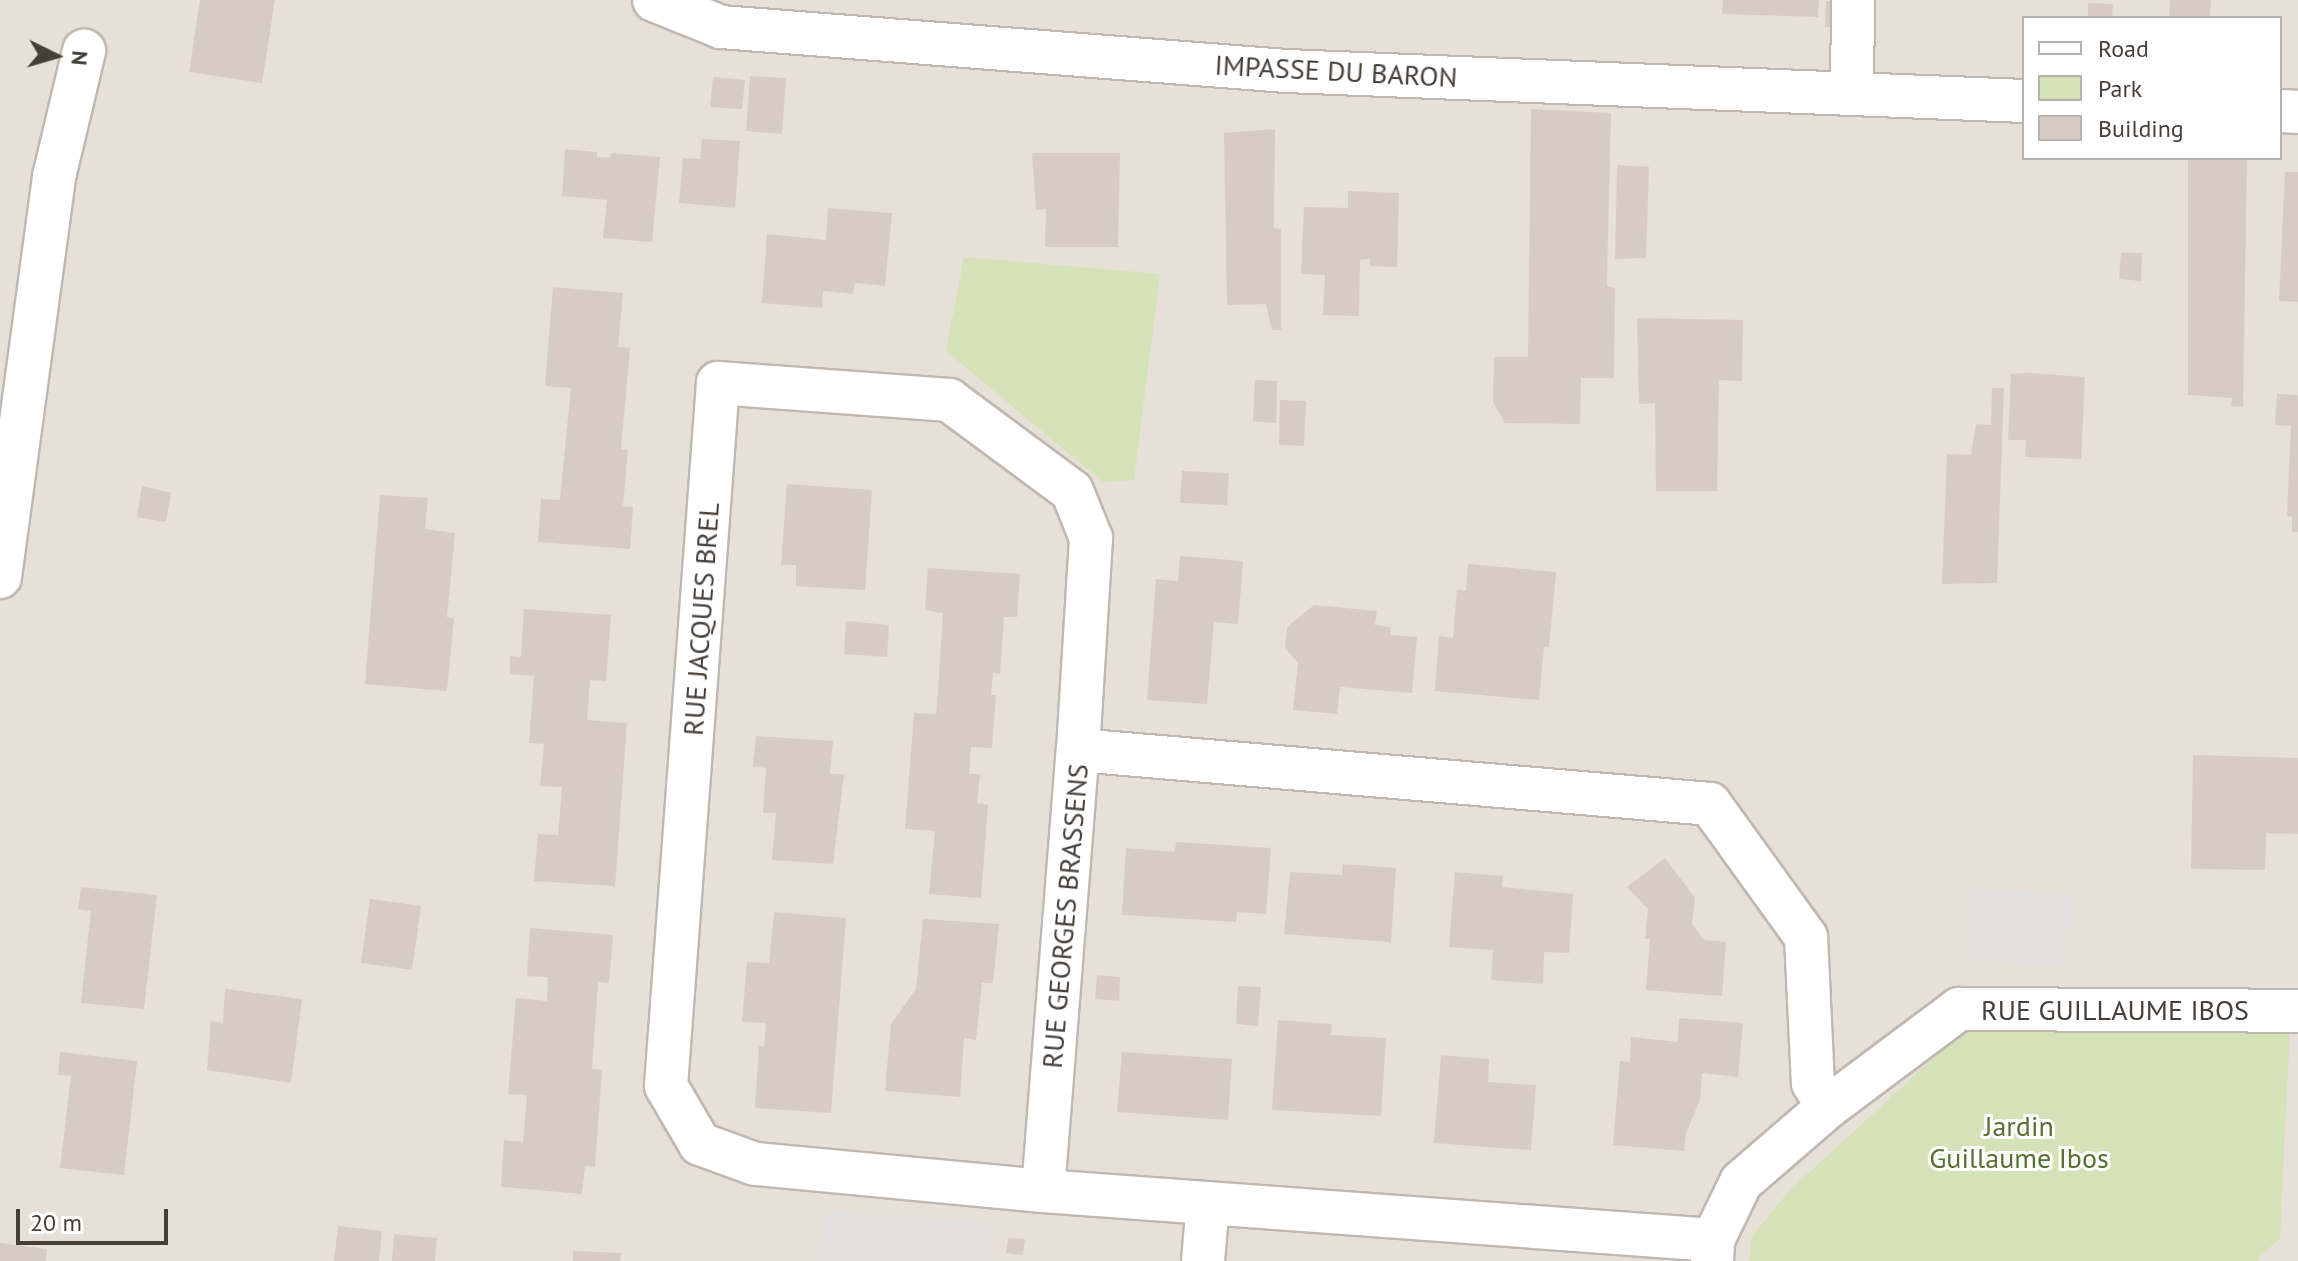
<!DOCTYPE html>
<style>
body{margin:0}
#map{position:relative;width:2298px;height:1261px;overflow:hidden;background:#f3efe9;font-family:"PT Sans",sans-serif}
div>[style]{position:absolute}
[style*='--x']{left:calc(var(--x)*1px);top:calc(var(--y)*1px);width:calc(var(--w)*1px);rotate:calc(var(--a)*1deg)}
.residential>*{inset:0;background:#e6e0d8}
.green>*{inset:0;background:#d5e2b7}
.parking>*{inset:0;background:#e2dfdd}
.building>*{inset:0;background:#d6ccc3}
.roads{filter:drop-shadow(2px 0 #c0b8b0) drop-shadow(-2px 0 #c0b8b0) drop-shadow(0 2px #c0b8b0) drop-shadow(0 -2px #c0b8b0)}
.minor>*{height:42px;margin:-21px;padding:0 21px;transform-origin:21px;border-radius:21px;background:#fff}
span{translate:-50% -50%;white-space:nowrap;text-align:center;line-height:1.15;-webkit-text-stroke:6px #fff;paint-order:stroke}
.street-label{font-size:28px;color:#463f39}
.park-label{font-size:28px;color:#547132}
.legend{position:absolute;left:2022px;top:16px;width:260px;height:144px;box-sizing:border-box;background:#fff;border:2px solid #b5b2b0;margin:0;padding:10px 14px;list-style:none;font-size:24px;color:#463f39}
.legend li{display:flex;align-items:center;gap:16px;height:40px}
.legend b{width:40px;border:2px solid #b5b2b0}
.north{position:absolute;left:16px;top:16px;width:80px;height:80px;-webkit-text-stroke:6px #fff;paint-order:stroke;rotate:95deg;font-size:22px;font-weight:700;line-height:32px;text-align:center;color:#463f39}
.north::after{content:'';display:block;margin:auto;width:28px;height:36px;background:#463f39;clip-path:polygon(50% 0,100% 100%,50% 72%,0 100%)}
.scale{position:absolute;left:16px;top:1209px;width:152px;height:36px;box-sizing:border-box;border:4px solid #463f39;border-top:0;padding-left:10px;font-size:24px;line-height:28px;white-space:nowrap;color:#463f39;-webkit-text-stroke:6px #fff;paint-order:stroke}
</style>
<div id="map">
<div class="residential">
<div style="clip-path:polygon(evenodd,0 0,2298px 0,2298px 1261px,0 1261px,0 0,2024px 18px,2280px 18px,2280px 158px,2024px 158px,2024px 18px)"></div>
</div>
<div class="green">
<div style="clip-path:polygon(964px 257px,1160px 274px,1134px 480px,1103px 482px,946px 351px)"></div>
<div style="clip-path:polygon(1973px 1022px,2290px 1026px,2280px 1238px,2256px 1261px,1749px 1261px,1752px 1236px,1790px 1190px)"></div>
</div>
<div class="parking">
<div style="clip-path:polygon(1971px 890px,2073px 895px,2068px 966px,1967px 960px)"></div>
<div style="clip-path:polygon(823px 1211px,996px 1223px,992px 1261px,820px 1261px)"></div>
</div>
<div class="building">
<div style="clip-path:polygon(200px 0,275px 0,262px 83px,189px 72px)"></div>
<div style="clip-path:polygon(1723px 0,1819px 0,1818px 17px,1722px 14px)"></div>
<div style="clip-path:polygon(2170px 0,2211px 0,2210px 18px,2169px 18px)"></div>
<div style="clip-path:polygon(1826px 1px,1838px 1px,1838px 28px,1825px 27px)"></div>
<div style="clip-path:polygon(2088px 3px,2113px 4px,2112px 18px,2088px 18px)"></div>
<div style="clip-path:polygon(750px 76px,786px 78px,782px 134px,746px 131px)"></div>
<div style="clip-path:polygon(713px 77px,745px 80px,742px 109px,710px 107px)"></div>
<div style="clip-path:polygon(1531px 109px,1611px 113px,1607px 279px,1607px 286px,1615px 288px,1614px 378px,1581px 378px,1580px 424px,1505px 423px,1493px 402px,1494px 357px,1528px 357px)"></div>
<div style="clip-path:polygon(1275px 129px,1274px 228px,1281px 229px,1281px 330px,1272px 330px,1266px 304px,1227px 305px,1224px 133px)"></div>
<div style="clip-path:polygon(702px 139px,740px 141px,735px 208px,679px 203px,683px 158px,700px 159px)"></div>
<div style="clip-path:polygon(565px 149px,597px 152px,597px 157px,610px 158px,611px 153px,660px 157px,652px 242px,603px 238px,607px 200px,562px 196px)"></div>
<div style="clip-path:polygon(1032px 153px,1120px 153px,1118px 247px,1045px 247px,1046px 209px,1036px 210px)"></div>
<div style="clip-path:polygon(2188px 158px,2247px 158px,2243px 407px,2231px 406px,2232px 398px,2188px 395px)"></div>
<div style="clip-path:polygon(1617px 165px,1649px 167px,1646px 258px,1615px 259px)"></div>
<div style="clip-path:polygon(2285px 172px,2298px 172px,2298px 302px,2279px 301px)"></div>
<div style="clip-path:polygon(1348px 191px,1399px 193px,1397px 267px,1370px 266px,1370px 259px,1360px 260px,1359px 316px,1323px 315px,1325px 275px,1301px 274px,1304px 207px,1348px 208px)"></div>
<div style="clip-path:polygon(828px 208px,892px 213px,885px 286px,855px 283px,853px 294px,823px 291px,822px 308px,762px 303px,767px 234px,826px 240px)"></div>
<div style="clip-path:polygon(2121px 253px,2142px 253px,2141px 281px,2119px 279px)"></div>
<div style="clip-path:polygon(553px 287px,623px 293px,618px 347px,630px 348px,621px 449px,628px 450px,623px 506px,633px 507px,630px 549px,538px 542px,541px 499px,560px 500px,571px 388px,545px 386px)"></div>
<div style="clip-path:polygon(1637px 318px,1743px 320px,1742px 381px,1719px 380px,1717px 491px,1656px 491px,1655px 403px,1639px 404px)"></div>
<div style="clip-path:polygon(2030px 373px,2085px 377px,2081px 459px,2025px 457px,2026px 440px,2008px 440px,2011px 374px)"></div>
<div style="clip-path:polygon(1255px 380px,1277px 381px,1276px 423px,1253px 421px)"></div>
<div style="clip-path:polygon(1992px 388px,2004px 388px,1997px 583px,1942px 584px,1947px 454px,1971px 455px,1976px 424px,1991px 425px)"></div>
<div style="clip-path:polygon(2277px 394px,2298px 395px,2298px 532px,2292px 532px,2292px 517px,2287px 516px,2291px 426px,2275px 425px)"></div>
<div style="clip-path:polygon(1280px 400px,1306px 401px,1304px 446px,1279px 445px)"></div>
<div style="clip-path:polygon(1182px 471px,1229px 473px,1227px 505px,1180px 503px)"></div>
<div style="clip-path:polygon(787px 484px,872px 490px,865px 590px,796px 586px,796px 565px,781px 565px)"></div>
<div style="clip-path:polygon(142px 486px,171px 493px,166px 522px,137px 517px)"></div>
<div style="clip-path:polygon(380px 495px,428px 498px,425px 529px,455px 533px,447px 617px,454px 618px,447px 691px,365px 684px)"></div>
<div style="clip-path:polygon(1180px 556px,1243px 561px,1238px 624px,1214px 622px,1207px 704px,1147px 700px,1156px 579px,1178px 581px)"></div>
<div style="clip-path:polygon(1468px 564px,1556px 572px,1549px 647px,1544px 647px,1539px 700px,1435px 691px,1439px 636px,1453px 638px,1457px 590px,1466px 591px)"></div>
<div style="clip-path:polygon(928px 568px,1020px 574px,1017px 617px,1004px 617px,1000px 674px,993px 673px,991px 695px,996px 695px,992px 748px,971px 747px,969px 774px,980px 774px,977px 803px,988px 805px,981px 898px,929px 894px,935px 831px,905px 829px,914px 713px,936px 714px,938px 691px,943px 613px,925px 610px)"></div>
<div style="clip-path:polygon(1314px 605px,1377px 611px,1375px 625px,1391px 627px,1390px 635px,1417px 637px,1412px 693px,1340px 687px,1337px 714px,1293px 710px,1298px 663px,1285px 648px,1287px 627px)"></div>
<div style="clip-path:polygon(524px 609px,611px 615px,606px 681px,590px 680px,587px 720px,627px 723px,615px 886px,534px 881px,538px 834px,558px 835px,562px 787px,540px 786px,544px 744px,529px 743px,534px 676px,510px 674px,510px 656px,521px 657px)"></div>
<div style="clip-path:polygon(846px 621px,889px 625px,887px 657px,844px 654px)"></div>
<div style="clip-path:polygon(756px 736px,833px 741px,830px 774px,844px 774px,833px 864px,772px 860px,776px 813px,763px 813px,766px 768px,753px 766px)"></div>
<div style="clip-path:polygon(2193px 755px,2298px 758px,2298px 834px,2266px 833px,2265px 870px,2191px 869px)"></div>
<div style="clip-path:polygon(1176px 842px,1271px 848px,1266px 914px,1237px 912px,1236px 922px,1122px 915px,1126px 848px,1175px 852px)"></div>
<div style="clip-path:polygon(1665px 858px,1695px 898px,1692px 924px,1704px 940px,1726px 942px,1722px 996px,1646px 990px,1650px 939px,1645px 939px,1648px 909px,1627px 887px)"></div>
<div style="clip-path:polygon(1343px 864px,1396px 868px,1391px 942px,1284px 934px,1290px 872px,1342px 875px)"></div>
<div style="clip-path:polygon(1455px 872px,1503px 876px,1502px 887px,1573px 894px,1569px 953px,1544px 952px,1543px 984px,1491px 980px,1493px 950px,1449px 947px)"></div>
<div style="clip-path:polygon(81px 887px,157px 895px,144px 1009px,81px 1003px,91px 911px,78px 909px)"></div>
<div style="clip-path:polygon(370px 899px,421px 906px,412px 970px,361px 963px)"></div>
<div style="clip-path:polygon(774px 912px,846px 918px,831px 1113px,755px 1108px,759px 1046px,764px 1046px,766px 1023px,742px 1022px,747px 962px,769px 963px)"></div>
<div style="clip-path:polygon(923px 919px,999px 924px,993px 983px,982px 983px,976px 1040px,964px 1038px,960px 1097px,885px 1091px,891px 1024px,916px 989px)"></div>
<div style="clip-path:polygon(530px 928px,613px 935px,609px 983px,598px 982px,592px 1069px,602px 1070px,595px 1167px,585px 1166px,582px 1194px,501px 1187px,504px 1140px,523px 1142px,527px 1095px,508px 1094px,516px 998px,547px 1001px,548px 977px,527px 976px)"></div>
<div style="clip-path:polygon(1097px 975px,1120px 977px,1119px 1001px,1095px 999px)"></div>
<div style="clip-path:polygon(1238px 986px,1261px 987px,1258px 1026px,1236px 1024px)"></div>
<div style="clip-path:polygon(225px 989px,302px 999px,291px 1083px,207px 1070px,211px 1021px,223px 1023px)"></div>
<div style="clip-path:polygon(1679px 1018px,1743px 1023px,1738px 1077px,1702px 1073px,1700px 1100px,1686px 1133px,1684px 1151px,1613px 1145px,1620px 1061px,1630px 1062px,1631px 1037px,1678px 1042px)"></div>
<div style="clip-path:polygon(1278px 1020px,1332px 1024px,1331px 1035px,1386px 1038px,1381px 1116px,1272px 1110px)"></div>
<div style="clip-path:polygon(60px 1052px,137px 1061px,124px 1175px,60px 1168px,71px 1076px,58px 1075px)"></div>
<div style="clip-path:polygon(1122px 1052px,1232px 1059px,1228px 1120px,1117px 1112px)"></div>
<div style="clip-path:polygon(1441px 1055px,1489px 1059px,1488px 1082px,1536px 1085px,1531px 1150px,1434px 1143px)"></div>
<div style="clip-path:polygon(338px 1226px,382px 1231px,379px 1261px,334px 1261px)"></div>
<div style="clip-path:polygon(394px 1234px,437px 1238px,435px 1261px,392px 1261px)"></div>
<div style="clip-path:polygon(1008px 1238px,1025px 1239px,1023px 1255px,1006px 1253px)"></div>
<div style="clip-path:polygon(0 1243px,47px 1249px,46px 1261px,0 1261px)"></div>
<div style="clip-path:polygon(573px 1251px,621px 1253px,620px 1261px,573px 1261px)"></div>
</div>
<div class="roads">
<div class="minor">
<div style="--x:654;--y:0;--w:72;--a:21.9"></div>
<div style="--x:721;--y:27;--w:568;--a:4.45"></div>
<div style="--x:1287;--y:71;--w:738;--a:2.33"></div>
<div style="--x:1852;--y:94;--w:94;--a:-89.4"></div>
<div style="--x:2280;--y:111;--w:18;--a:3"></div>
<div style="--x:0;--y:577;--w:404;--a:-82.3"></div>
<div style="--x:54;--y:177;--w:130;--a:-76.6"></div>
<div style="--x:1043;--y:1191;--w:289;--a:-174.6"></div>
<div style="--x:755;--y:1164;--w:59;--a:-160"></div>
<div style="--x:700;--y:1144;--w:67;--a:-120.4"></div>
<div style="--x:666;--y:1086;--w:705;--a:-85.77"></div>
<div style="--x:718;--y:383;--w:232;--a:4.2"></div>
<div style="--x:949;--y:400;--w:153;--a:36.5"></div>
<div style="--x:1072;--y:491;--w:51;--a:68"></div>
<div style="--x:1091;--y:538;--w:212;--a:93.5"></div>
<div style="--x:1713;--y:1240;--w:672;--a:-175.82"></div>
<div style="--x:1043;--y:1191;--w:442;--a:-85.5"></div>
<div style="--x:1078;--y:750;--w:634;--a:4.88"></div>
<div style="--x:1710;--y:804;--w:164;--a:54.2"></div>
<div style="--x:1806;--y:937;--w:146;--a:87.3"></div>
<div style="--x:1813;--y:1083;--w:28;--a:58"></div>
<div style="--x:1203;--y:1261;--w:58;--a:-85.1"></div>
<div style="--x:1712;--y:1261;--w:21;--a:-87"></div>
<div style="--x:1713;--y:1240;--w:64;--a:-64.2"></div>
<div style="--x:1741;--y:1182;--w:115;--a:-40.8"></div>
<div style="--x:1828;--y:1107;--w:164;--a:-36.8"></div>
<div style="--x:1959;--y:1009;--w:339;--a:0.3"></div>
</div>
</div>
<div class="street-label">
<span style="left:1336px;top:71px;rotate:3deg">IMPASSE DU BARON</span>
<span style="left:701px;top:619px;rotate:-86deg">RUE JACQUES BREL</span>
<span style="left:1065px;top:916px;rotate:-85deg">RUE GEORGES BRASSENS</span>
<span style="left:2115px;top:1010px">RUE GUILLAUME IBOS</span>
</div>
<div class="park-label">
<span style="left:2019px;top:1142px">Jardin<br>Guillaume Ibos</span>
</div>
<ul class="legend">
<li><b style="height:10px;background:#fff"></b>Road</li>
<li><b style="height:22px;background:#d5e2b7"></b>Park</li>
<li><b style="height:22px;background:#d6ccc3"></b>Building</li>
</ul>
<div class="north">N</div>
<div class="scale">20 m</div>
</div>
